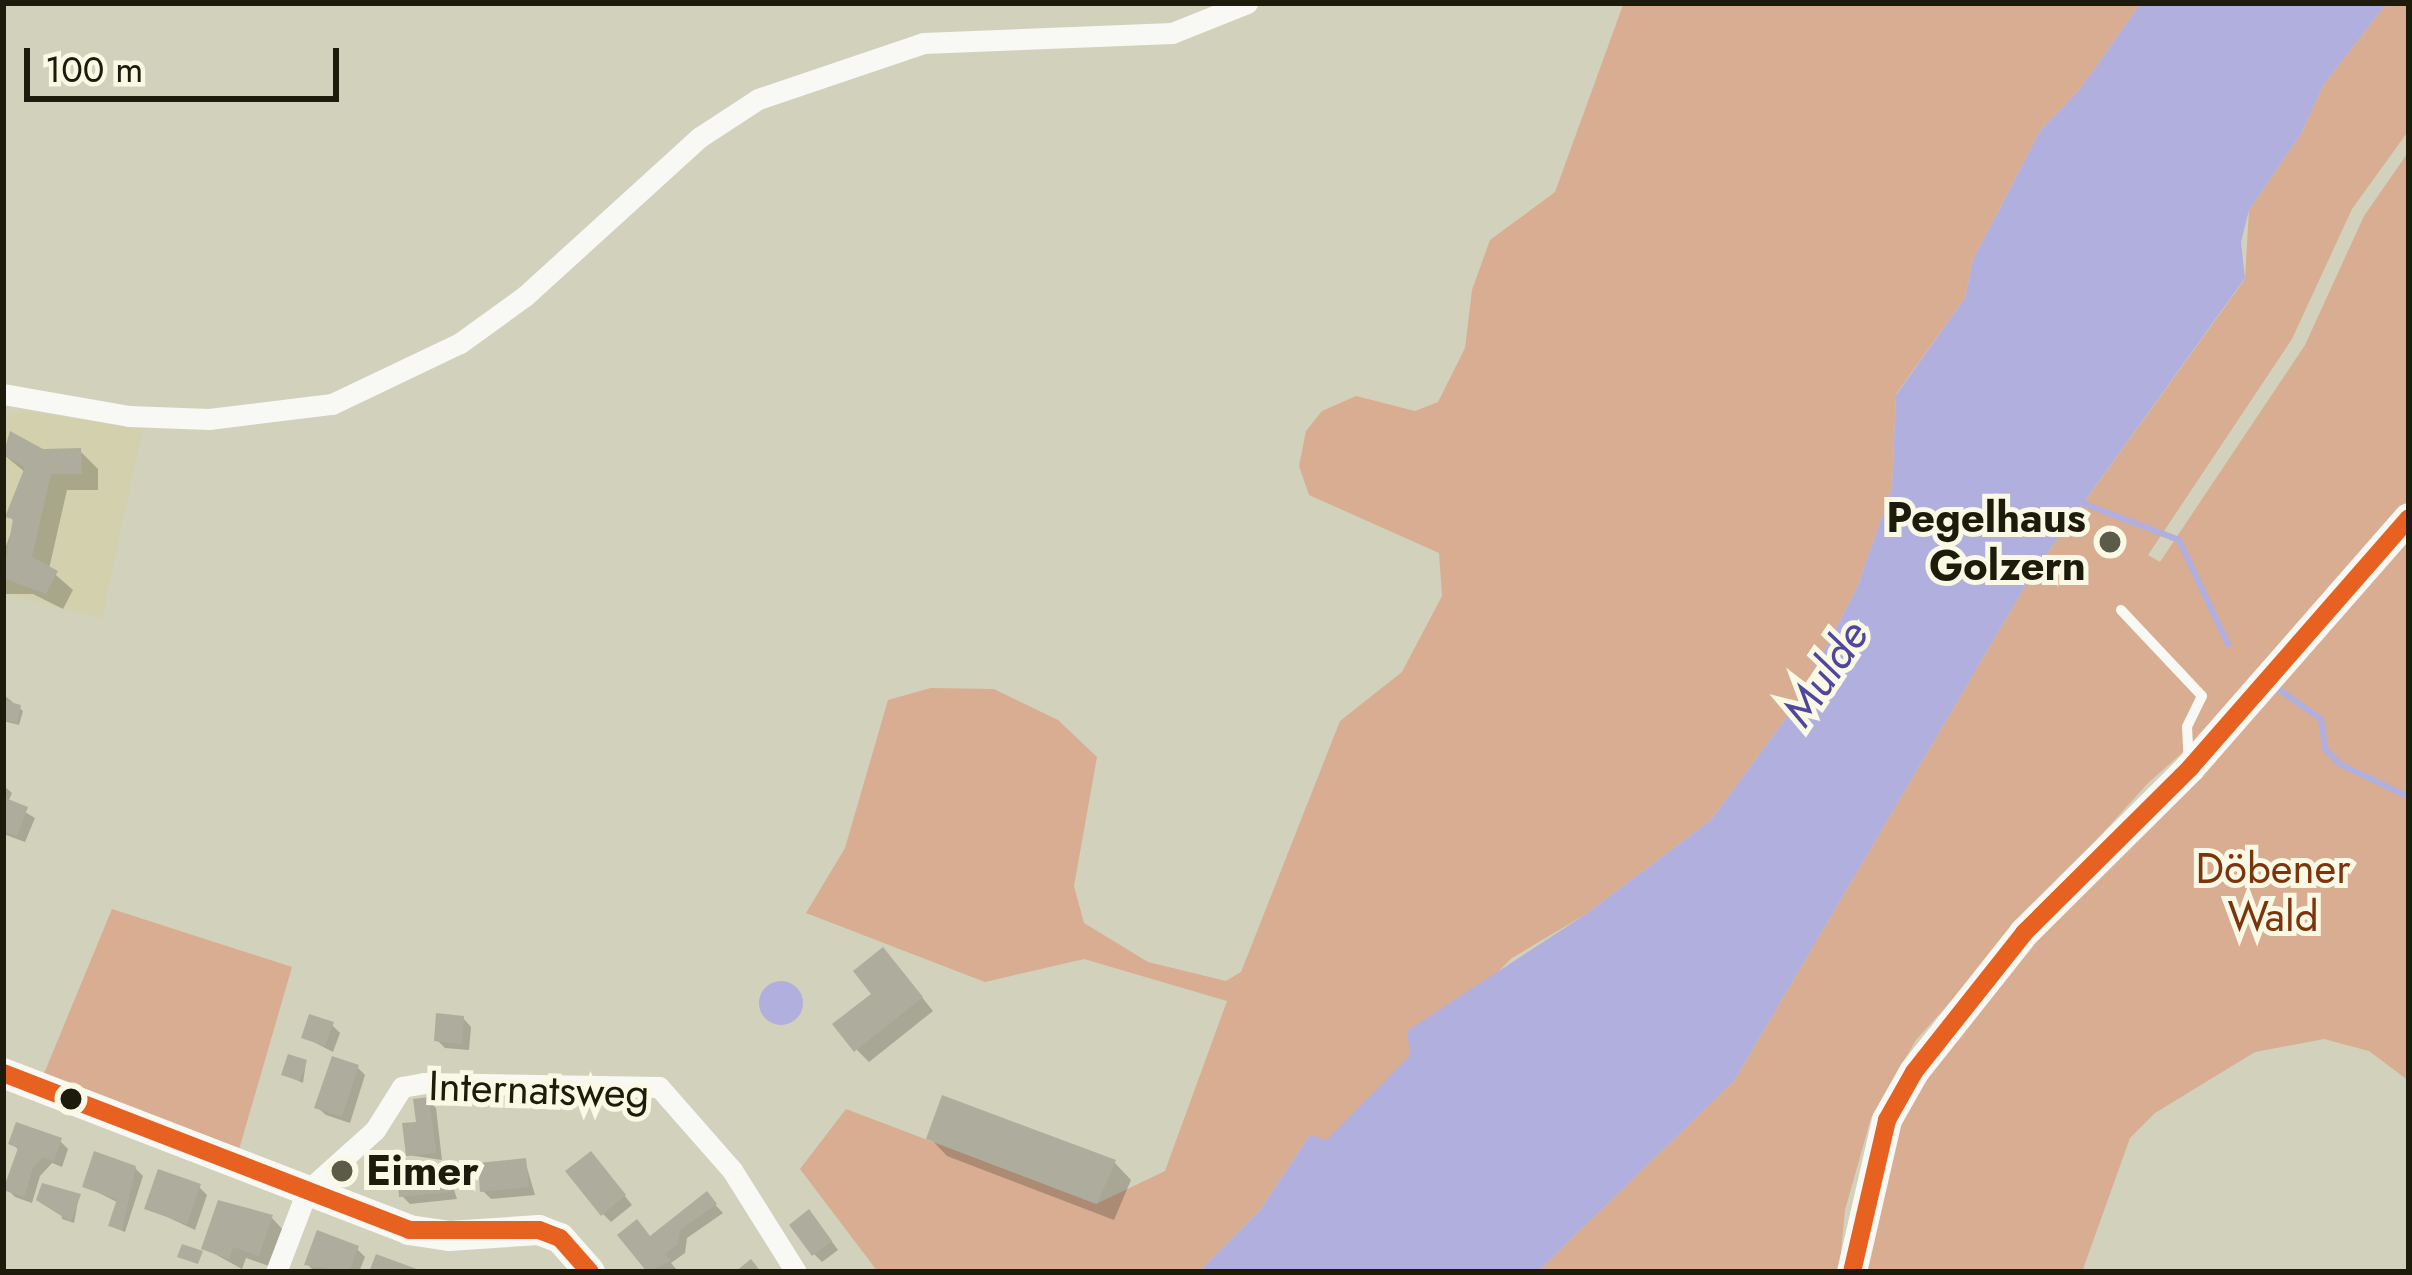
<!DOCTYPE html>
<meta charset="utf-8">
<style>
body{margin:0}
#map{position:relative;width:2412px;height:1275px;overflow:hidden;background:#d2d1bc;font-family:Jost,sans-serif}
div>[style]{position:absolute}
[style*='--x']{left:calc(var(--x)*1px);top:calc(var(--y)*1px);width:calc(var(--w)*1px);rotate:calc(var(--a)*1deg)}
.built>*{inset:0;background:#d3d1ad}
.green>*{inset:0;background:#d8ad91}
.water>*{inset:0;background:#b0afde}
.round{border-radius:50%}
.shadow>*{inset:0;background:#0003}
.stream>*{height:6px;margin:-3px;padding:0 3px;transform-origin:3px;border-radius:3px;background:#b0afde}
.building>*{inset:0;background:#aead9d}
.lane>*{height:10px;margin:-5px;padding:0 5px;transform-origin:5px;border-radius:5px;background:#f8f8f5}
.street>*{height:21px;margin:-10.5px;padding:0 10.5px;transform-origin:10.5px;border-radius:10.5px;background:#f8f8f5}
.secondary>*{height:30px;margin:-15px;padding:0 15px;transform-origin:15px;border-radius:15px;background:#f8f8f5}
.bus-1>*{height:18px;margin:-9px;padding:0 9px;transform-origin:9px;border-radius:9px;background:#e76121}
.dots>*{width:33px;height:33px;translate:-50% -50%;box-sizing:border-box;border:6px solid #faf9e5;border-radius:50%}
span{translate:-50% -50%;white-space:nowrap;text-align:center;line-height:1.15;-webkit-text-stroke:10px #faf9e5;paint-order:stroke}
.poi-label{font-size:42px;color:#1c1b0c;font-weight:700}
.right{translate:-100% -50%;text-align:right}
.left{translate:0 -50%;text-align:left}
.park-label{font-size:42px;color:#7c340d}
.street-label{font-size:42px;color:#1c1b0c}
.water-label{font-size:45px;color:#50469e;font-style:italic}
.frame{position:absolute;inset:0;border:6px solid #1c1b0c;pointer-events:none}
.scale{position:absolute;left:24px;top:48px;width:315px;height:54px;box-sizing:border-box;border:6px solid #1c1b0c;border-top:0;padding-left:15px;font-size:36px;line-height:42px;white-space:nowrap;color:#1c1b0c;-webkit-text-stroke:9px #faf9e5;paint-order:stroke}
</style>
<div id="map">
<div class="built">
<div style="clip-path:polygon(19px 411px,143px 427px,102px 618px,3px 593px,3px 421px)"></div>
</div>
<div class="green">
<div style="clip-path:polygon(2141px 3px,2080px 89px,2040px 131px,1973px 260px,1965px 298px,1896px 394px,1892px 489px,1856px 590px,1795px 706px,1711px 820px,1586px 914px,1512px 958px,1327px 1141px,1310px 1135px,1260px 1210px,1199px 1272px,878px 1272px,800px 1169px,846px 1109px,1096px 1204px,1165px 1171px,1227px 1001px,1084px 959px,985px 982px,806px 913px,845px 848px,888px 700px,931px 688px,994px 689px,1058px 720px,1097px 757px,1074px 886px,1084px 923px,1148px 962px,1226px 981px,1241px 972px,1340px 721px,1402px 672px,1442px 596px,1439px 553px,1309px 495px,1299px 466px,1306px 431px,1322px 411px,1356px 396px,1415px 411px,1438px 402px,1465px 348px,1472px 290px,1490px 240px,1555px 192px,1623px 5px)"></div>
<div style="clip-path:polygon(2387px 3px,2409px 3px,2409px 130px,2352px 209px,2292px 339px,2148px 555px,2160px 562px,2305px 345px,2364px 216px,2409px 151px,2409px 500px,2207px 731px,2148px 783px,1916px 1040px,1871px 1118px,1845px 1210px,1839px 1272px,1537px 1272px,1734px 1081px,2033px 573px,2245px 279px,2249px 210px,2301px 134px,2324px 84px)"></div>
<div style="clip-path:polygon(2409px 535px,2409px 1081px,2369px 1051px,2324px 1039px,2255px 1052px,2155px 1113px,2130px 1138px,2082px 1272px,1863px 1272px,1893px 1134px,1915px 1089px,2049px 919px)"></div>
<div style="clip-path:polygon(112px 909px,292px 967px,238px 1153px,43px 1076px)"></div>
</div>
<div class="water">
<div style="clip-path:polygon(2141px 3px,2387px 3px,2324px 84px,2301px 134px,2249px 210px,2241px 242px,2245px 278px,2033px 573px,1734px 1081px,1537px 1272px,1199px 1272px,1260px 1210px,1310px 1135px,1327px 1140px,1410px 1055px,1407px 1031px,1586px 914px,1711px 820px,1795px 706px,1856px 590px,1892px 489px,1896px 395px,1965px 298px,1973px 260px,2040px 131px,2080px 89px)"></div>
<div class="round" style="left:759px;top:981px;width:44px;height:44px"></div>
</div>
<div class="shadow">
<div style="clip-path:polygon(11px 435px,42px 452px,80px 451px,98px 469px,98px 490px,67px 490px,49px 569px,73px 590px,63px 609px,33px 594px,3px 594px,3px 554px,15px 522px,9px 516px,26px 473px,3px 454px)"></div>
<div style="clip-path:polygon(3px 694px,23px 711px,19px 725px,3px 721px)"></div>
<div style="clip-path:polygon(3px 785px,12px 793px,8px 802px,35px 818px,25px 842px,6px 835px,3px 843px)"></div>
<div style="clip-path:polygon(895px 964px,933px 1011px,869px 1062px,857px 1050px)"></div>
<div style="clip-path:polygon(463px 1018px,471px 1027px,469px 1050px,445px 1048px,437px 1040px)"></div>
<div style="clip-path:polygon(332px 1025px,340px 1033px,333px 1052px,304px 1037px)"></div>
<div style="clip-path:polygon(306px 1062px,303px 1083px,285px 1075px)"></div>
<div style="clip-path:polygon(357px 1067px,365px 1075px,350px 1123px,326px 1115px,318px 1108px)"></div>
<div style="clip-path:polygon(428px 1100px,436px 1108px,442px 1160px,408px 1155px)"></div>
<div style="clip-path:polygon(930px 1138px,1114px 1162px,1131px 1180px,1114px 1220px,947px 1156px)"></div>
<div style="clip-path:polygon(60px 1141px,68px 1149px,62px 1167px,52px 1163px,40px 1176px,32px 1203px,15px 1197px,7px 1189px,20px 1151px,12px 1144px)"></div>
<div style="clip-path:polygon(525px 1161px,535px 1195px,491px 1199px,483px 1191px)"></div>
<div style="clip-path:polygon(598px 1162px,632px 1205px,611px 1222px,603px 1214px)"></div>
<div style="clip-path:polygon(135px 1168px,143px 1176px,125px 1232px,115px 1228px,119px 1203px,85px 1186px)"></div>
<div style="clip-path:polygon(447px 1168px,457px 1199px,410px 1204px,402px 1196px)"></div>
<div style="clip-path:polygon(199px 1187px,207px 1195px,195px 1230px,148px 1208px)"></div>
<div style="clip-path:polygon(706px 1195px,723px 1213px,687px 1238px,685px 1253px,671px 1263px,677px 1270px,651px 1272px,621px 1236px,651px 1239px)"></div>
<div style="clip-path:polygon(79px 1196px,74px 1223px,62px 1219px,61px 1209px)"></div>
<div style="clip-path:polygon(272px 1218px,284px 1231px,272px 1267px,246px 1258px,242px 1269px,204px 1248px)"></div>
<div style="clip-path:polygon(817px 1221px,838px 1250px,822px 1262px,814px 1254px)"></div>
<div style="clip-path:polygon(357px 1249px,365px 1257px,359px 1272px,315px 1272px,307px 1264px)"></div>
</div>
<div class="stream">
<div style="--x:2077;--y:501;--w:109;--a:20.9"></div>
<div style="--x:2179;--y:540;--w:115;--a:64.8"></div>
<div style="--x:2281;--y:691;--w:49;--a:35"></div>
<div style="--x:2321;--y:719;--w:30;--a:82"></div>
<div style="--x:2325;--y:749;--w:21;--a:45"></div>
<div style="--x:2340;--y:764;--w:76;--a:25.6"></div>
</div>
<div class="building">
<div style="clip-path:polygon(10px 431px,43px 449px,81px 448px,82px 474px,51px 474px,32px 557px,58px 571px,46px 594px,3px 578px,13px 519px,5px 517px,25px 467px,3px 455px)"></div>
<div style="clip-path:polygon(2104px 530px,2124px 540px,2117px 554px,2096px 543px)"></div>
<div style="clip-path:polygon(3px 700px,21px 705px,17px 723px,3px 720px)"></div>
<div style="clip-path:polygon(3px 797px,28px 807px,17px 836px,3px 831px)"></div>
<div style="clip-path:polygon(883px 947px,923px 997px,854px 1052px,832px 1024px,871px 994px,853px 971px)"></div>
<div style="clip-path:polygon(436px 1013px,464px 1016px,462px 1044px,434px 1041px)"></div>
<div style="clip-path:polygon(309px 1014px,334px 1022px,325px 1046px,301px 1038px)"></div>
<div style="clip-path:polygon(288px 1054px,307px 1060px,300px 1081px,281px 1075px)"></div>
<div style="clip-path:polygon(332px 1056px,359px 1065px,342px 1117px,314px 1108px)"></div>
<div style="clip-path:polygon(942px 1095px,1116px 1160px,1097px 1204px,926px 1139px)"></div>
<div style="clip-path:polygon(429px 1097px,436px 1153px,406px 1156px,402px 1123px,416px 1122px,413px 1099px)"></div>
<div style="clip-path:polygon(16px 1122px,62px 1138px,54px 1161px,43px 1157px,33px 1168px,24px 1197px,3px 1190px,18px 1148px,8px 1144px)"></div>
<div style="clip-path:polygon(94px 1151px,136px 1166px,122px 1230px,108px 1226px,117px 1199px,82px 1187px)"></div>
<div style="clip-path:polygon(591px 1151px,626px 1195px,601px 1216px,565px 1171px)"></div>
<div style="clip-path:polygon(526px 1158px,529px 1187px,480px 1192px,478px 1163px)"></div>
<div style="clip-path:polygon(448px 1165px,451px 1192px,399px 1197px,397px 1169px)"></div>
<div style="clip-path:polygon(158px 1169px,201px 1184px,187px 1224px,144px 1209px)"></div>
<div style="clip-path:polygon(42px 1183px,81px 1194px,71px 1222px,36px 1200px)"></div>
<div style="clip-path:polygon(707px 1191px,717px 1204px,680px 1230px,678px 1244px,665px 1254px,671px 1261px,647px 1272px,617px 1235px,637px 1219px,650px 1236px)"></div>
<div style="clip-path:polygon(218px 1200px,273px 1215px,259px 1256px,233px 1247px,229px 1259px,201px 1249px)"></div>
<div style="clip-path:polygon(809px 1209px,832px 1241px,812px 1256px,789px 1225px)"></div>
<div style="clip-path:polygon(317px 1230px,359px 1246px,349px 1272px,304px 1265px)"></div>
<div style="clip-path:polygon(182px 1244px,203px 1251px,198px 1264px,177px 1257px)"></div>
<div style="clip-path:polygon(376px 1254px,422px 1271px,422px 1272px,369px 1272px)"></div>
<div style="clip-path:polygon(751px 1259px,761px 1272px,735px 1272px)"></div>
</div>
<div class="lane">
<div style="--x:2121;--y:610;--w:118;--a:46.7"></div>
<div style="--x:2202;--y:696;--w:34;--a:116"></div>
<div style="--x:2187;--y:727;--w:36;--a:87"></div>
</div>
<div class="street">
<div style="--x:3;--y:394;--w:128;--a:9.9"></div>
<div style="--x:129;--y:416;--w:80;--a:2.1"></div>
<div style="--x:209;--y:419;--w:124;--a:-7"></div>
<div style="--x:332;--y:404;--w:142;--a:-25.5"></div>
<div style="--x:460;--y:343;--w:80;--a:-35.9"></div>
<div style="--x:525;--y:296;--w:236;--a:-42.3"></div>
<div style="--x:700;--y:137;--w:69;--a:-33.2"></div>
<div style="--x:758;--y:99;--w:174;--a:-18.7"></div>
<div style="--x:923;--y:43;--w:249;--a:-2.3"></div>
<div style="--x:1172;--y:33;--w:81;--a:-21.8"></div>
<div style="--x:276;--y:1272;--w:87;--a:-69.1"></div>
<div style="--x:307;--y:1191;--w:91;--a:-41.9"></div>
<div style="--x:375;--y:1130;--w:51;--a:-57.9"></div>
<div style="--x:402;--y:1087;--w:22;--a:-10"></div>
<div style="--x:424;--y:1083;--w:235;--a:1"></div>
<div style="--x:659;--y:1087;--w:111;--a:48.7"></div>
<div style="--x:732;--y:1170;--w:120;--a:57.9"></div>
</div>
<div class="secondary">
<div style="--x:3;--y:1073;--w:435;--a:21.1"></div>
<div style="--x:409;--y:1230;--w:40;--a:8.5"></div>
<div style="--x:449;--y:1236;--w:90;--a:-3.8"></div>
<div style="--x:539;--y:1230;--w:22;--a:21"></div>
<div style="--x:560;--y:1238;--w:45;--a:48.6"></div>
<div style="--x:1852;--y:1272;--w:156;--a:-77"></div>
<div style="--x:1887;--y:1120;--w:55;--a:-60.6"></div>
<div style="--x:1914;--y:1072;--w:177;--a:-51.6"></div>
<div style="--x:2024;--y:933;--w:234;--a:-44.8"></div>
<div style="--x:2190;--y:768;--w:332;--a:-48.8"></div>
</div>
<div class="bus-1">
<div style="--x:3;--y:1073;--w:435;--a:21.1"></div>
<div style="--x:409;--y:1230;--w:130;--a:0"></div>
<div style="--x:539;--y:1230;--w:22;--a:21"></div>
<div style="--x:560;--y:1238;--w:45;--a:48.6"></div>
<div style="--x:1852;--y:1272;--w:156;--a:-77"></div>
<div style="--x:1887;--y:1120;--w:55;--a:-60.6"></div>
<div style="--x:1914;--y:1072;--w:177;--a:-51.6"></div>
<div style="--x:2024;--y:933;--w:234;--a:-44.8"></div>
<div style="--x:2190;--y:768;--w:332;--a:-48.8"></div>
</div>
<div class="dots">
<div style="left:2110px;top:542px;background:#5c5b4a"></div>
<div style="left:71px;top:1099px;background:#1c1b0c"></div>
<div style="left:342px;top:1171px;background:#5c5b4a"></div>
</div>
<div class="poi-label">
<span class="right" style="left:2086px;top:542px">Pegelhaus<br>Golzern</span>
<span class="left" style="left:366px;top:1171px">Eimer</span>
</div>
<div class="park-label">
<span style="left:2273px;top:893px">Döbener<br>Wald</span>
</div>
<div class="street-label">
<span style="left:539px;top:1090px;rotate:2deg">Internatsweg</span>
</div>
<div class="water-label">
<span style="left:1825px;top:673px;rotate:-56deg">Mulde</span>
</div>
<div class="frame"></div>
<div class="scale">100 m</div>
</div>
